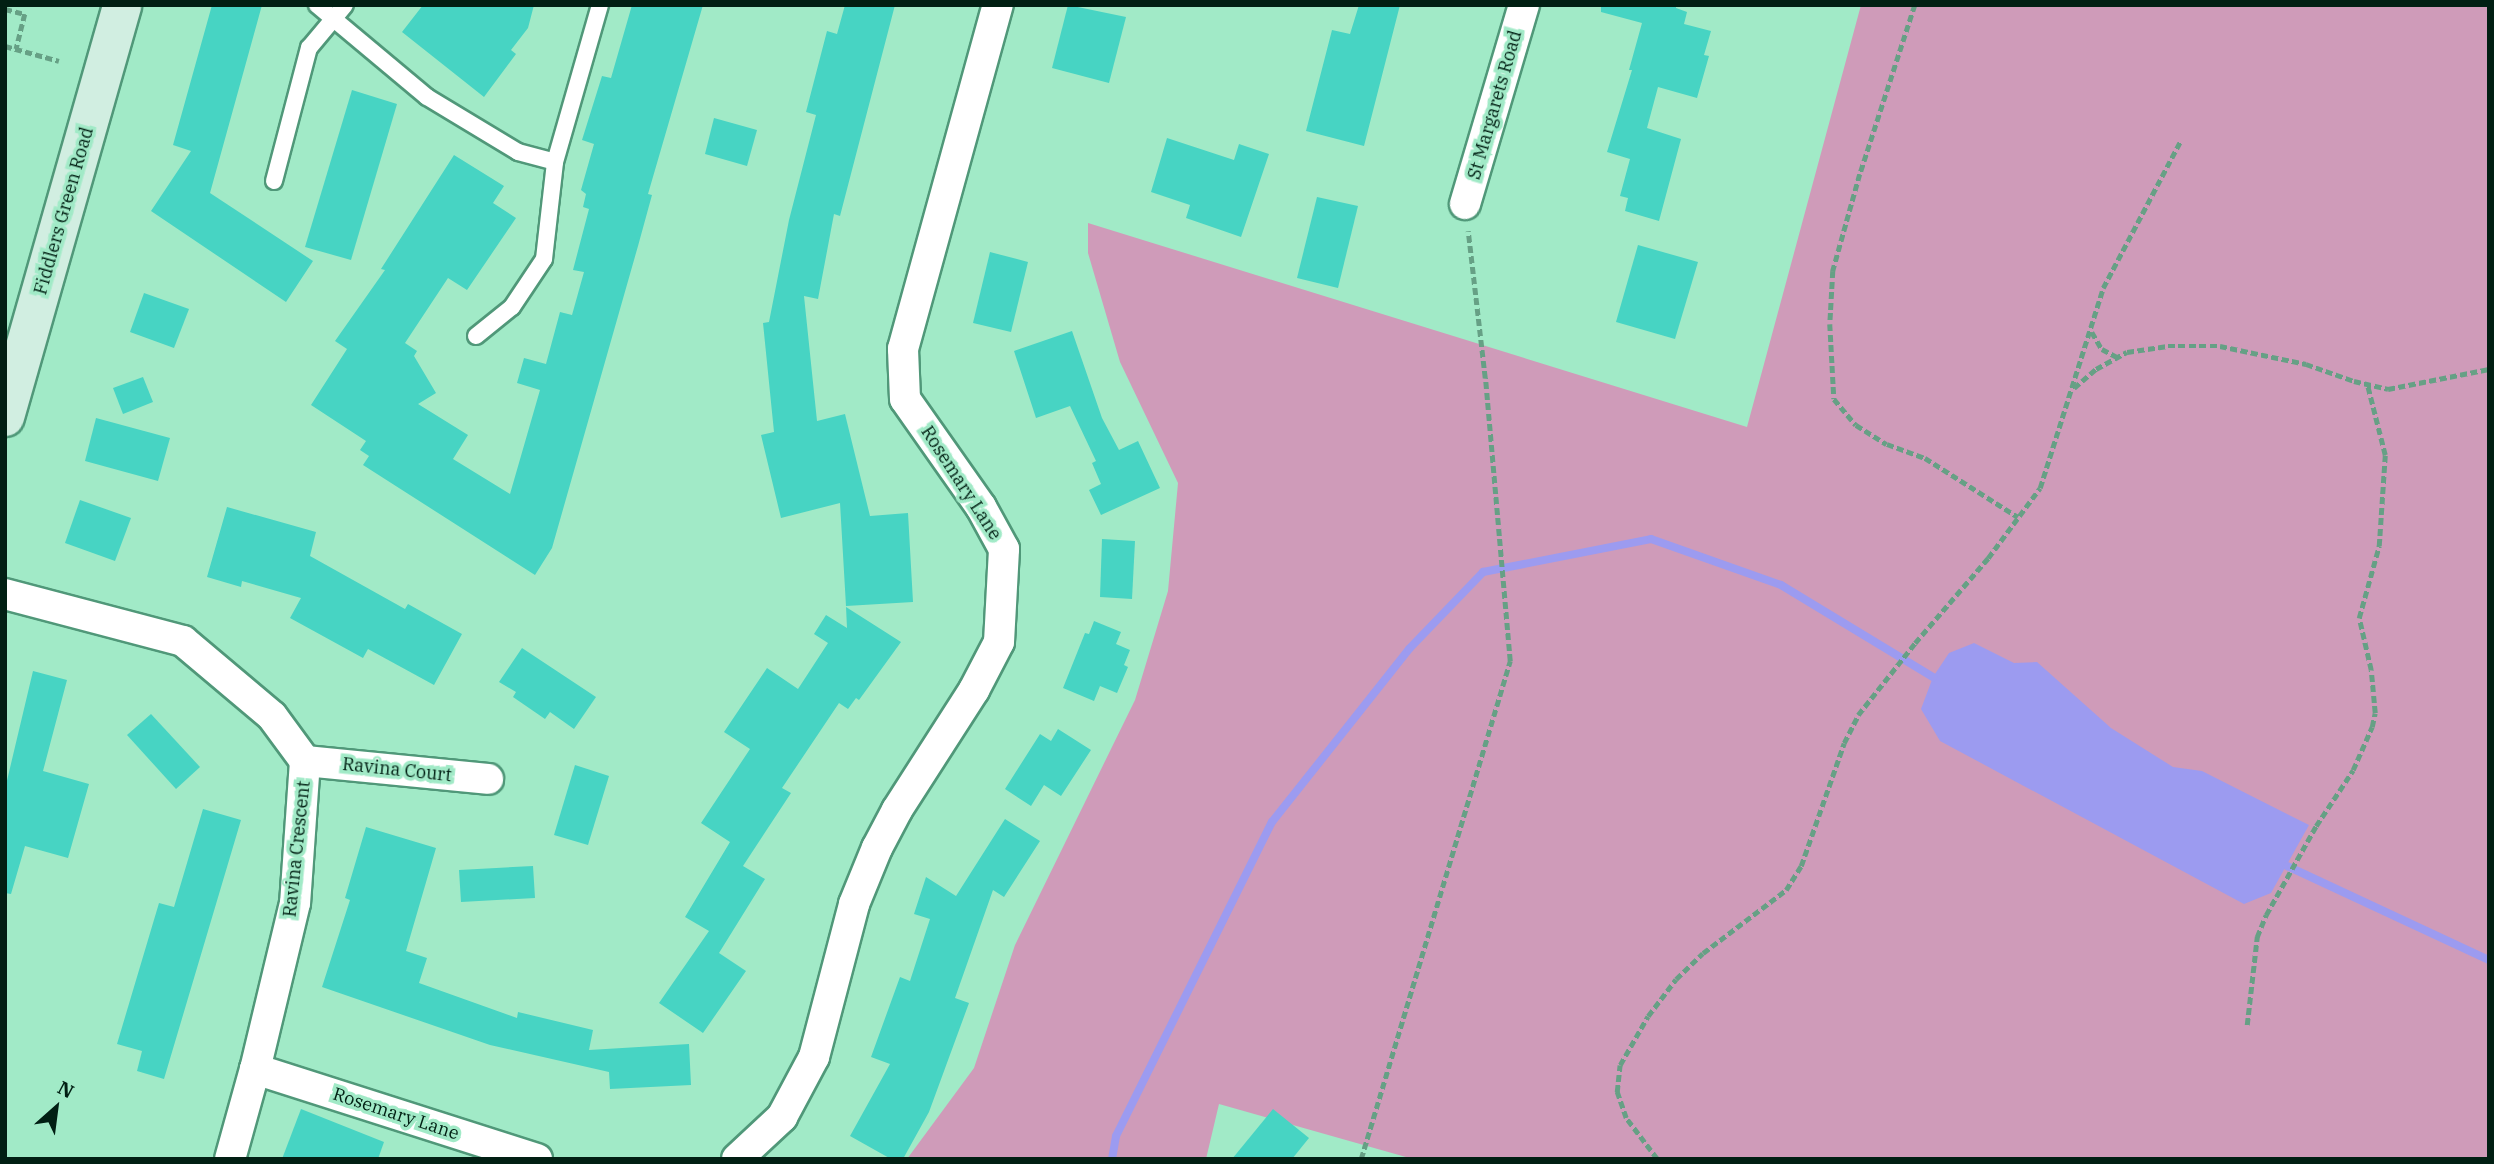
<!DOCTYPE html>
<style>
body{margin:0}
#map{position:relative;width:2494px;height:1164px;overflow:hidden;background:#a1eac7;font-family:"IBM Plex Serif",serif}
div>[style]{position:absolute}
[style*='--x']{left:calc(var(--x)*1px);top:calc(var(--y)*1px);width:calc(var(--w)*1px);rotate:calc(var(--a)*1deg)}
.green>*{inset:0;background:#cf9bb9}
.water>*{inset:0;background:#9c9bf0}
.stream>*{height:8px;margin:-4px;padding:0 4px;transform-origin:4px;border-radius:4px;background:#9c9bf0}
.building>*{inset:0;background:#47d4c3}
.path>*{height:4.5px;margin-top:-2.25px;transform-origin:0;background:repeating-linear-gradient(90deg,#66a085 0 7px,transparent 0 10.5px)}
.roads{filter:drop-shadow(2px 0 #509879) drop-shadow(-2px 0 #509879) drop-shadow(0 2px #509879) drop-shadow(0 -2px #509879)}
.service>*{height:16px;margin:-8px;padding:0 8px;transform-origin:8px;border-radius:8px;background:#fff}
.minor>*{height:30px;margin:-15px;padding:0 15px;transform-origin:15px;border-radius:15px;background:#fff}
.secondary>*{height:38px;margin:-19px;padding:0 19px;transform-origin:19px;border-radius:19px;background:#d1eee1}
span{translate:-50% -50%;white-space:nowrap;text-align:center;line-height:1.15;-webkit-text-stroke:7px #a1eac7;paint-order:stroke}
.street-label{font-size:18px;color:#011f13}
.frame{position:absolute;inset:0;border:7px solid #011f13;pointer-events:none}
.north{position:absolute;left:21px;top:1073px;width:70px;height:70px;-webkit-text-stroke:5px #a1eac7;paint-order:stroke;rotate:28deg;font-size:19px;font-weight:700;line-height:28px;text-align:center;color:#011f13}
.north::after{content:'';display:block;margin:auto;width:24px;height:32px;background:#011f13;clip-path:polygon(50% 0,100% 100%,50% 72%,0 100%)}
</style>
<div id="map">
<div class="green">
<div style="clip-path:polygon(1861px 5px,2489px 5px,2489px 1159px,1413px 1159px,1219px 1104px,1206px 1159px,907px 1159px,974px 1068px,1015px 945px,1135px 700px,1168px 591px,1178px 483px,1120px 362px,1088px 253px,1088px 223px,1747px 427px)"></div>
</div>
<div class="water">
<div style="clip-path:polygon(1974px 643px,2014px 663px,2037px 662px,2111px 728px,2173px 767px,2202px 771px,2309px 825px,2271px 893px,2244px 904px,1940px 741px,1921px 709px,1933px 677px,1949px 653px)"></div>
</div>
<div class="stream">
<div style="--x:2287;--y:866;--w:223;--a:25"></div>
<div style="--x:1112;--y:1159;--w:23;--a:-80"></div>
<div style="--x:1116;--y:1136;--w:351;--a:-63.6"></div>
<div style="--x:1272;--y:822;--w:221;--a:-51.6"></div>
<div style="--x:1409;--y:649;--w:107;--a:-46.1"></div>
<div style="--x:1483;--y:572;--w:171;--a:-11.1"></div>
<div style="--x:1651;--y:539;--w:138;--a:19.5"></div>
<div style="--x:1781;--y:585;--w:178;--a:31.2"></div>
</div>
<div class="building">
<div style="clip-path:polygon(212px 5px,262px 5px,210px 193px,313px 261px,286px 302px,151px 211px,191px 151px,173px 145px)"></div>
<div style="clip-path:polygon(423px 5px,534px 5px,528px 28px,511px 50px,516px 54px,484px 97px,402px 32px)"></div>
<div style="clip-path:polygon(632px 5px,703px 5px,648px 194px,652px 195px,638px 246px,552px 548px,535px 575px,363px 465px,369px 456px,360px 450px,366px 441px,311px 405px,347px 349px,335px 341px,385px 270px,381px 269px,454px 155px,504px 186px,493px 203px,516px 218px,467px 290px,448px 278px,405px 343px,417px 351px,414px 356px,436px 393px,418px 404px,468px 435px,453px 459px,510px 494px,540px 390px,517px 383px,524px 358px,546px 364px,560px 312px,572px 315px,584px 272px,573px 270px,589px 209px,583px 207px,586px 194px,581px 190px,594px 144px,582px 140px,602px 76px,611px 78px)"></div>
<div style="clip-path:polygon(845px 5px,895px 5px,840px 216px,834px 214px,818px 299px,804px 296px,817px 421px,845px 414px,870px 516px,908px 513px,913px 602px,846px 606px,840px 503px,781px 518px,761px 435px,774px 432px,763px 323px,769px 322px,789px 220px,816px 115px,806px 112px,827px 31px,837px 34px)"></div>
<div style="clip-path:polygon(1068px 5px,1126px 17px,1109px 83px,1052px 68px)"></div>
<div style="clip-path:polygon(1359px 5px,1400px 5px,1364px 146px,1306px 131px,1332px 30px,1350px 34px)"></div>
<div style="clip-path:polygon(1601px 5px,1676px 5px,1676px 8px,1687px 12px,1684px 24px,1711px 31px,1704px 55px,1709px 56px,1697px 98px,1658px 87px,1647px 128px,1681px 139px,1659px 221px,1625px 211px,1628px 198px,1620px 196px,1630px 159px,1607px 152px,1632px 70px,1629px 70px,1642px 23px,1601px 12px)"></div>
<div style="clip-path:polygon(352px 90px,397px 104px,351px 260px,305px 247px)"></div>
<div style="clip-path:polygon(714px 118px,757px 130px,747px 166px,705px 154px)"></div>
<div style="clip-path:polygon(1167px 138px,1234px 160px,1239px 144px,1269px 154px,1241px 237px,1186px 218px,1190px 205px,1151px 192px)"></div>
<div style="clip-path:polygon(1317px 197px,1358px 206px,1338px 288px,1297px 278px)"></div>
<div style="clip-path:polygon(1638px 245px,1698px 262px,1675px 339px,1616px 322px)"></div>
<div style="clip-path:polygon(990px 252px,1028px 262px,1011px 332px,973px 323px)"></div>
<div style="clip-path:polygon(144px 293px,189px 309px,174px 348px,130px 332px)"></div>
<div style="clip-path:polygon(1072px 331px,1102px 418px,1119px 450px,1138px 441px,1160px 488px,1101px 515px,1089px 490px,1101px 484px,1092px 463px,1096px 461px,1070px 406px,1036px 418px,1014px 351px)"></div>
<div style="clip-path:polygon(143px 377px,153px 402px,123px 414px,113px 388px)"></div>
<div style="clip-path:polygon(96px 418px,170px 438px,158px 481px,85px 461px)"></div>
<div style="clip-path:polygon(80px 500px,131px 518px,115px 561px,65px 543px)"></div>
<div style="clip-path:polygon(227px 507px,316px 532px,310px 556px,405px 609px,408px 604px,462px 634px,434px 685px,368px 649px,363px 658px,290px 618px,301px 598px,242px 581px,241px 587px,207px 577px)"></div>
<div style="clip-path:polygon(1102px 539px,1135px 541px,1132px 599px,1100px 597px)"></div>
<div style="clip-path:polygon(846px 607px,901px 642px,859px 700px,856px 698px,848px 709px,839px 703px,782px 788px,791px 793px,743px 866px,765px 879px,719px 953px,746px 971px,703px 1033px,659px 1003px,709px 931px,685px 917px,730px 842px,701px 823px,750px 749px,724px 732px,767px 668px,798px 689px,828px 643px,814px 634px,826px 615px,847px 628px)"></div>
<div style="clip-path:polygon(1094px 621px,1121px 632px,1116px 644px,1130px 650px,1124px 665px,1128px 667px,1117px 693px,1100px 686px,1094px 701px,1063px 688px,1085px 633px,1089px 634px)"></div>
<div style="clip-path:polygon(522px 648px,596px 697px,574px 729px,550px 712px,545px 719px,513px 697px,516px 692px,499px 682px)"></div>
<div style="clip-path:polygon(33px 671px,67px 680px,43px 771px,89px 784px,68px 858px,25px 846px,11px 894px,5px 893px,5px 789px)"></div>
<div style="clip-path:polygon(151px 714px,200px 767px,176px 789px,127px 735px)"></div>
<div style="clip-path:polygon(1058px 729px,1091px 750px,1061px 796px,1044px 785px,1031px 806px,1005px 789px,1040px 734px,1051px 741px)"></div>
<div style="clip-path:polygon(575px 765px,609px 776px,588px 845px,554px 835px)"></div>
<div style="clip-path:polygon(203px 809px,241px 820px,164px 1079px,137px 1071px,142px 1051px,117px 1044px,159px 903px,174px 907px)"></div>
<div style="clip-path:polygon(1005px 819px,1040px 841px,1004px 897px,993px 890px,955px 998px,969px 1003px,929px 1112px,903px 1159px,891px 1159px,850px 1136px,890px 1064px,871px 1057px,900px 977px,910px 981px,930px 919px,914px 914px,926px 877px,956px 896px)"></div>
<div style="clip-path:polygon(366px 827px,436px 848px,406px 951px,427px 958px,419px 983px,517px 1018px,518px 1012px,593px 1030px,589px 1050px,689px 1044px,691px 1085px,610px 1089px,609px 1072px,490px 1045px,322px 987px,350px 900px,345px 898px)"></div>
<div style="clip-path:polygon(533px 866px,535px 898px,461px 902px,459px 870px)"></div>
<div style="clip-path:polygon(301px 1109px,384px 1142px,378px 1159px,282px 1159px)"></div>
<div style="clip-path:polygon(1273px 1109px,1309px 1138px,1292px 1159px,1232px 1159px)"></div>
</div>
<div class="path">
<div style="--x:1915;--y:5;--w:178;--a:108"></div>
<div style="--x:1860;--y:174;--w:101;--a:105.6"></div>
<div style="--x:1833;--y:271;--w:53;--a:93.2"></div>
<div style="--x:1830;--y:324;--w:75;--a:86.9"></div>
<div style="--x:1834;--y:399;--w:34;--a:50"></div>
<div style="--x:1856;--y:425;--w:36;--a:32"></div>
<div style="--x:1887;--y:444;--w:40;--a:20.2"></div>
<div style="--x:1925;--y:458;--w:110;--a:32.4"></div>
<div style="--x:5;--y:9;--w:21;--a:14"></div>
<div style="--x:25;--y:14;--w:36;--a:104"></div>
<div style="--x:5;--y:46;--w:56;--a:15.5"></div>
<div style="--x:2092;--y:332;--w:20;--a:60"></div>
<div style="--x:2102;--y:349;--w:17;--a:28"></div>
<div style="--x:2074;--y:388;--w:29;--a:-41"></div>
<div style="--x:2096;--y:369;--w:35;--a:-29"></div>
<div style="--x:2127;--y:352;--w:41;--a:-8.3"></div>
<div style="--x:2168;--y:346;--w:52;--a:0"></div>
<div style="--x:2220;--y:346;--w:88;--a:11.8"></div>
<div style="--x:2306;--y:364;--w:51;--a:19.5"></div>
<div style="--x:2354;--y:381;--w:35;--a:13"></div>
<div style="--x:2388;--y:389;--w:103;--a:-11.2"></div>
<div style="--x:2247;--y:1025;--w:89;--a:-83.5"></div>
<div style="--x:2257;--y:937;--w:24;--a:-68"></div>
<div style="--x:2266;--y:915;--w:102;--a:-60.7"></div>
<div style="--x:2316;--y:826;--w:67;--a:-56.5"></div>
<div style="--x:2353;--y:770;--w:47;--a:-66.2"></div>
<div style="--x:2372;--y:727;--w:14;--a:-78"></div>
<div style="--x:2375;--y:713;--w:43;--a:-95.3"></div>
<div style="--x:2371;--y:670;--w:53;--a:-103"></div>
<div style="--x:2359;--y:618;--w:75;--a:-74.5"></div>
<div style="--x:2379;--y:546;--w:91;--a:-86.2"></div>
<div style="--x:2385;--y:455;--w:73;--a:-104.2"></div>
<div style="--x:1361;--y:1159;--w:520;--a:-73.34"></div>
<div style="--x:1510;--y:661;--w:284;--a:-95"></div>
<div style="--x:1485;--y:378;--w:148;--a:-96.6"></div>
<div style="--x:1657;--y:1159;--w:51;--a:-127.1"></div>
<div style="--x:1626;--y:1118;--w:28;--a:-109"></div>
<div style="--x:1617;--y:1092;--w:27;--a:-84"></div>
<div style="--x:1620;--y:1065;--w:56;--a:-60.3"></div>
<div style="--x:1648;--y:1016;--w:46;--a:-52.9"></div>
<div style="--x:1676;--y:979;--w:37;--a:-44"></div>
<div style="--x:1703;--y:953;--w:104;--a:-37.2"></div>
<div style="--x:1786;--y:890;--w:28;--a:-58"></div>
<div style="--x:1801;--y:866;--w:130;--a:-70.7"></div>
<div style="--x:1844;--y:743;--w:31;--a:-63"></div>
<div style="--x:1858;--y:715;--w:92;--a:-51.6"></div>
<div style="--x:1915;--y:643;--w:112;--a:-49.3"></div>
<div style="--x:1988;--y:558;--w:87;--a:-53.4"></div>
<div style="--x:2040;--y:488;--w:210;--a:-72.5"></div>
<div style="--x:2103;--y:288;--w:167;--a:-62.2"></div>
</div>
<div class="roads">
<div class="service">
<div style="--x:317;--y:5;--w:143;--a:39.9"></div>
<div style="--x:427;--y:97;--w:106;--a:31.1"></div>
<div style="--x:518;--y:152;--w:38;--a:15"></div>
<div style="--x:274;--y:181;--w:138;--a:-75.3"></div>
<div style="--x:309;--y:48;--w:56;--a:-50.1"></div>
<div style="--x:476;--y:336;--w:46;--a:-38.9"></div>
<div style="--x:512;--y:307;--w:58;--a:-56.3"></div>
<div style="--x:544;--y:259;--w:98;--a:-83.5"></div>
<div style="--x:555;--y:162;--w:163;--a:-74"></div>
</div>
<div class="minor">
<div style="--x:1465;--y:204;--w:208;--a:-73.5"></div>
<div style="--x:5;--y:594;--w:184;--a:14.8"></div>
<div style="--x:183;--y:641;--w:116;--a:40.1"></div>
<div style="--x:272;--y:716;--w:56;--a:53.7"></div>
<div style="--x:305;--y:761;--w:142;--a:94"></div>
<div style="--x:295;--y:903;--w:171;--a:103.5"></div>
<div style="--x:255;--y:1069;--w:93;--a:105.5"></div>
<div style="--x:305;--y:761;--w:184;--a:5.6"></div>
<div style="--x:255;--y:1069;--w:296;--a:17.7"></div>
<div style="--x:737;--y:1159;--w:62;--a:-43"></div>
<div style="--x:782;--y:1117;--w:68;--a:-61.9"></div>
<div style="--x:814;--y:1057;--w:158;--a:-75.3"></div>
<div style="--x:854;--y:904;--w:61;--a:-67.7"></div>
<div style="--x:877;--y:848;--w:43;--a:-62.2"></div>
<div style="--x:897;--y:810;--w:143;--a:-57.3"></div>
<div style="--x:974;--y:690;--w:54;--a:-62.5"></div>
<div style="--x:999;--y:642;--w:93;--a:-86.9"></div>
<div style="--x:1004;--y:549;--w:48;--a:-118.7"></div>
<div style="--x:981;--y:507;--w:132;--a:-125.1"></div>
<div style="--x:905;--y:399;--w:50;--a:-92.3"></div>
<div style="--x:903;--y:349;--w:357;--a:-74.6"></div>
</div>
<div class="secondary">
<div style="--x:5;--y:417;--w:428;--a:-74.1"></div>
</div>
</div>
<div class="street-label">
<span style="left:1495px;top:105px;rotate:-74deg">St Margarets Road</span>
<span style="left:64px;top:211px;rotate:-74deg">Fiddlers Green Road</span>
<span style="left:961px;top:483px;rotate:57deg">Rosemary Lane</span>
<span style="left:397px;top:770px;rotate:6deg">Ravina Court</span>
<span style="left:297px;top:849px;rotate:-84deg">Ravina Crescent</span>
<span style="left:396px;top:1114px;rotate:18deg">Rosemary Lane</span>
</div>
<div class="frame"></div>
<div class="north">N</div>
</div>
